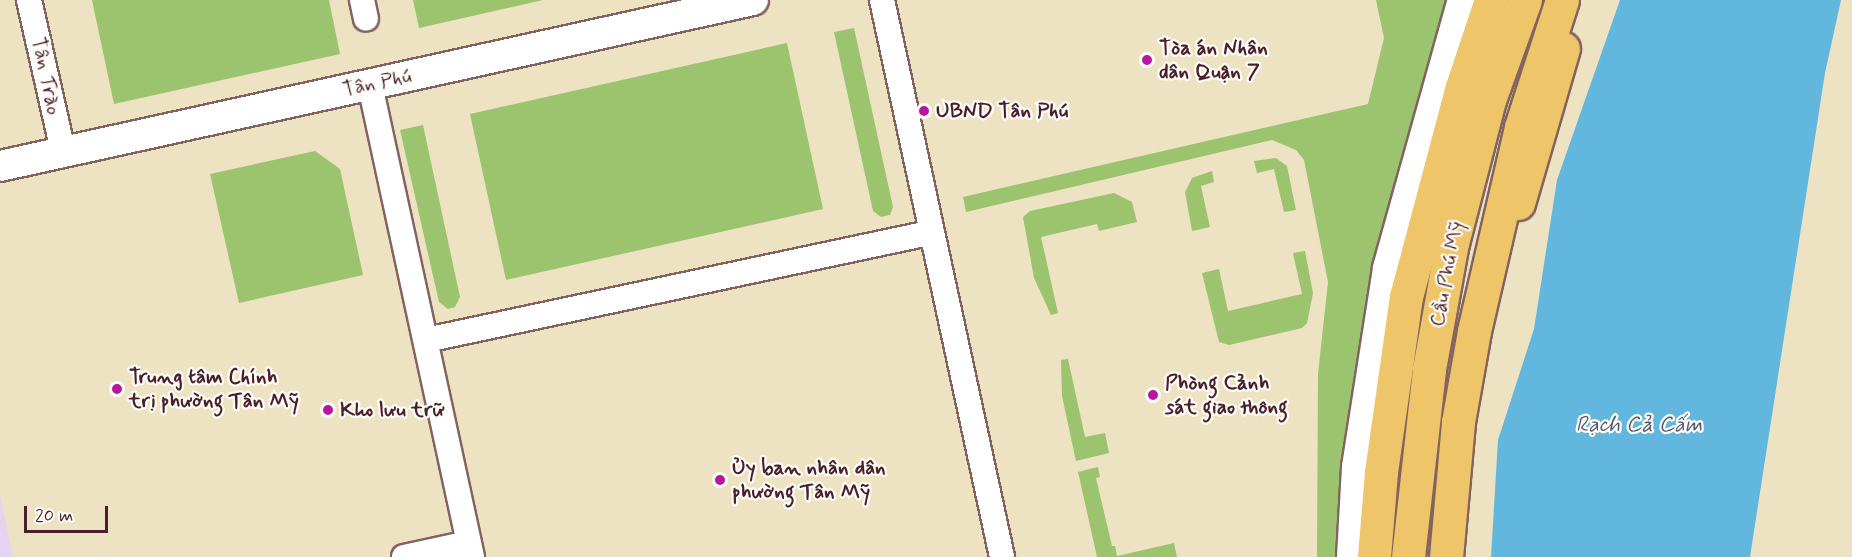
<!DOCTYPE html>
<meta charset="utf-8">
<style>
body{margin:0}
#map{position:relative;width:1852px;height:557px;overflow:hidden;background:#ede2c2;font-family:Mynerve,sans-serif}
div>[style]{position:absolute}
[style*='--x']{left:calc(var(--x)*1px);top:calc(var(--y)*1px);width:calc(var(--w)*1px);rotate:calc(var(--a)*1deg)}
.built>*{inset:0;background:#e5d3f1}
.green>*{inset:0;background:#9cc36e}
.water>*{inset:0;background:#61b7dd}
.roads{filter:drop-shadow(2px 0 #836360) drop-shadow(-2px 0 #836360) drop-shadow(0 2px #836360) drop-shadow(0 -2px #836360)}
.minor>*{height:24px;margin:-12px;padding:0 12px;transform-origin:12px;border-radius:12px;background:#fff}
.tertiary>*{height:30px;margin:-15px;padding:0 15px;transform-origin:15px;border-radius:15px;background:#fff}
.primary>*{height:33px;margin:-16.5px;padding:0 16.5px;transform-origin:16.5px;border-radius:16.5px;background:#eec569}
.trunk>*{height:33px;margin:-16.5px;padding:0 16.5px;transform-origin:16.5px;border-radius:16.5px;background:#eec569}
.dots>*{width:16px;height:16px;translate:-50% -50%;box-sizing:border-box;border:3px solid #fdfcf7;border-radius:50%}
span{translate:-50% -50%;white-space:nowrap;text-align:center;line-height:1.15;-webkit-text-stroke:4.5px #fdfcf7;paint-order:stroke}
.poi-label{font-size:21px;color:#4a1f2b;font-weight:700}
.left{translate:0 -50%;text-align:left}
.street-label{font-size:21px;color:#4a1f2b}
.water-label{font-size:22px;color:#535c72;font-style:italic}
.scale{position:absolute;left:24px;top:506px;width:84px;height:27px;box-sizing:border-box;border:3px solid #4a1f2b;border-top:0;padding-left:8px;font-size:18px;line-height:21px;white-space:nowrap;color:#4a1f2b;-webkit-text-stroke:4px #fdfcf7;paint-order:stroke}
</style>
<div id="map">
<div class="built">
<div style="clip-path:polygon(0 496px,13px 557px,0 557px)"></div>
</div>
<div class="green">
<div style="clip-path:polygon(92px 0,329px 0,340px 54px,114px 104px)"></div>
<div style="clip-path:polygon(413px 0,543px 0,419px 28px)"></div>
<div style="clip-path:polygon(1376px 0,1450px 0,1400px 167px,1379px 260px,1339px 557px,1317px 557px,1318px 374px,1328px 282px,1304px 160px,1296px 150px,1272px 140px,966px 212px,963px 197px,1368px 104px,1384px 38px)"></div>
<div style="clip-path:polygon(854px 28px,893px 207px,890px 215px,881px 217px,873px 211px,834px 32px)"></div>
<div style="clip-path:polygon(787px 43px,823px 209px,506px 280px,470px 114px)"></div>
<div style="clip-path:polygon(423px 125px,460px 297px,455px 307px,448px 309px,439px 302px,400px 130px)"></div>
<div style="clip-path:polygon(315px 151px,340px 169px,363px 275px,239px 303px,210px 174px)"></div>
<div style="clip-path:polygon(1276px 158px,1287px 166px,1296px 210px,1284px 212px,1274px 169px,1257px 173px,1254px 161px)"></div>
<div style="clip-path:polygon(1212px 171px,1214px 182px,1201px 186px,1210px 227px,1192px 231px,1185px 192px,1192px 178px)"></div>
<div style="clip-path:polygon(1114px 193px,1132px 202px,1137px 222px,1099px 231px,1097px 224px,1041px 237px,1058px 313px,1051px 315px,1034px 278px,1023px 217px,1030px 211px)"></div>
<div style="clip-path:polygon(1305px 251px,1313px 293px,1307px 323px,1302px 328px,1229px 345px,1219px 342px,1202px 273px,1219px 269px,1228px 311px,1302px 294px,1293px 253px)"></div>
<div style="clip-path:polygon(1068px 359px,1085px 437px,1105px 433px,1109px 453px,1076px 461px,1062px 396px,1061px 360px)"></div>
<div style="clip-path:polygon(1098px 467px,1100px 477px,1096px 478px,1112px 546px,1115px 546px,1117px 556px,1174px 543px,1177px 557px,1097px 557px,1078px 472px)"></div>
</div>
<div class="water">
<div style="clip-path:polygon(1620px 0,1841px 0,1825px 73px,1750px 557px,1491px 557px,1498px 440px,1534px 329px,1557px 180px)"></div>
</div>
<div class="roads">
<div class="minor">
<div style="--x:29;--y:0;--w:155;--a:77.3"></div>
<div style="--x:362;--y:0;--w:19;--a:78"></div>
<div style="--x:882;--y:0;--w:570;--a:77.84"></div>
<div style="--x:370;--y:85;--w:483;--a:77.8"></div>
<div style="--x:426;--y:340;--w:514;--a:-12.01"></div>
<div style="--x:404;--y:557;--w:66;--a:-12.3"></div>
</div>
<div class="tertiary">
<div style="--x:0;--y:166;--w:771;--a:-12.43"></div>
<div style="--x:1352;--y:557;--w:90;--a:-86.8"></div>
<div style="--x:1357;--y:467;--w:201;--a:-81.1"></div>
<div style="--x:1388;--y:268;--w:278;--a:-74.4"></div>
</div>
<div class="primary">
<div style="--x:1518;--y:203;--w:161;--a:-73.8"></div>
<div style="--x:1374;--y:557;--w:85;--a:-85.3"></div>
<div style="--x:1381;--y:472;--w:177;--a:-81.9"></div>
<div style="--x:1406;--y:297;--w:217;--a:-75.1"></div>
<div style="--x:1462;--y:87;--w:92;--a:-71.6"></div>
</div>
<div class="trunk">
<div style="--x:1408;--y:557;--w:189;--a:-83.6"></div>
<div style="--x:1429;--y:369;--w:128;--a:-79.7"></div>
<div style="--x:1452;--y:243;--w:148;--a:-75.5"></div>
<div style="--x:1489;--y:100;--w:106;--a:-70.2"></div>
<div style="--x:1446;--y:557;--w:136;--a:-84.9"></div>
<div style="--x:1458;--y:422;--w:92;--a:-80"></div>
<div style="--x:1474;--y:331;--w:209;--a:-77"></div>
<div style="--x:1521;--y:127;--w:133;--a:-72.1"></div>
</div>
</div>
<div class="dots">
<div style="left:1147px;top:60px;background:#b5179e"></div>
<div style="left:924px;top:111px;background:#b5179e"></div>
<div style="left:117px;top:389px;background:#b5179e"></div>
<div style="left:1153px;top:395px;background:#b5179e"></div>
<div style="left:328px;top:410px;background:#b5179e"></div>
<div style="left:720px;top:480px;background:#b5179e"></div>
</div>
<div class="poi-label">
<span class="left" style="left:1159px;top:60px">Tòa án Nhân<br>dân Quận 7</span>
<span class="left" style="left:936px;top:111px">UBND Tân Phú</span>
<span class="left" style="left:129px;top:389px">Trung tâm Chính<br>trị phường Tân Mỹ</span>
<span class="left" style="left:1165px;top:395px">Phòng Cảnh<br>sát giao thông</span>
<span class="left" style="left:340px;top:410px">Kho lưu trữ</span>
<span class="left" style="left:732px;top:480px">Ủy ban nhân dân<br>phường Tân Mỹ</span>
</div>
<div class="street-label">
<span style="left:46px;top:76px;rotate:78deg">Tân Trào</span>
<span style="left:377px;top:83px;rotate:-12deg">Tân Phú</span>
<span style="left:1447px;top:274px;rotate:-79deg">Cầu Phú Mỹ</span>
</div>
<div class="water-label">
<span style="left:1639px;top:426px">Rạch Cả Cấm</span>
</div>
<div class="scale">20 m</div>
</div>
